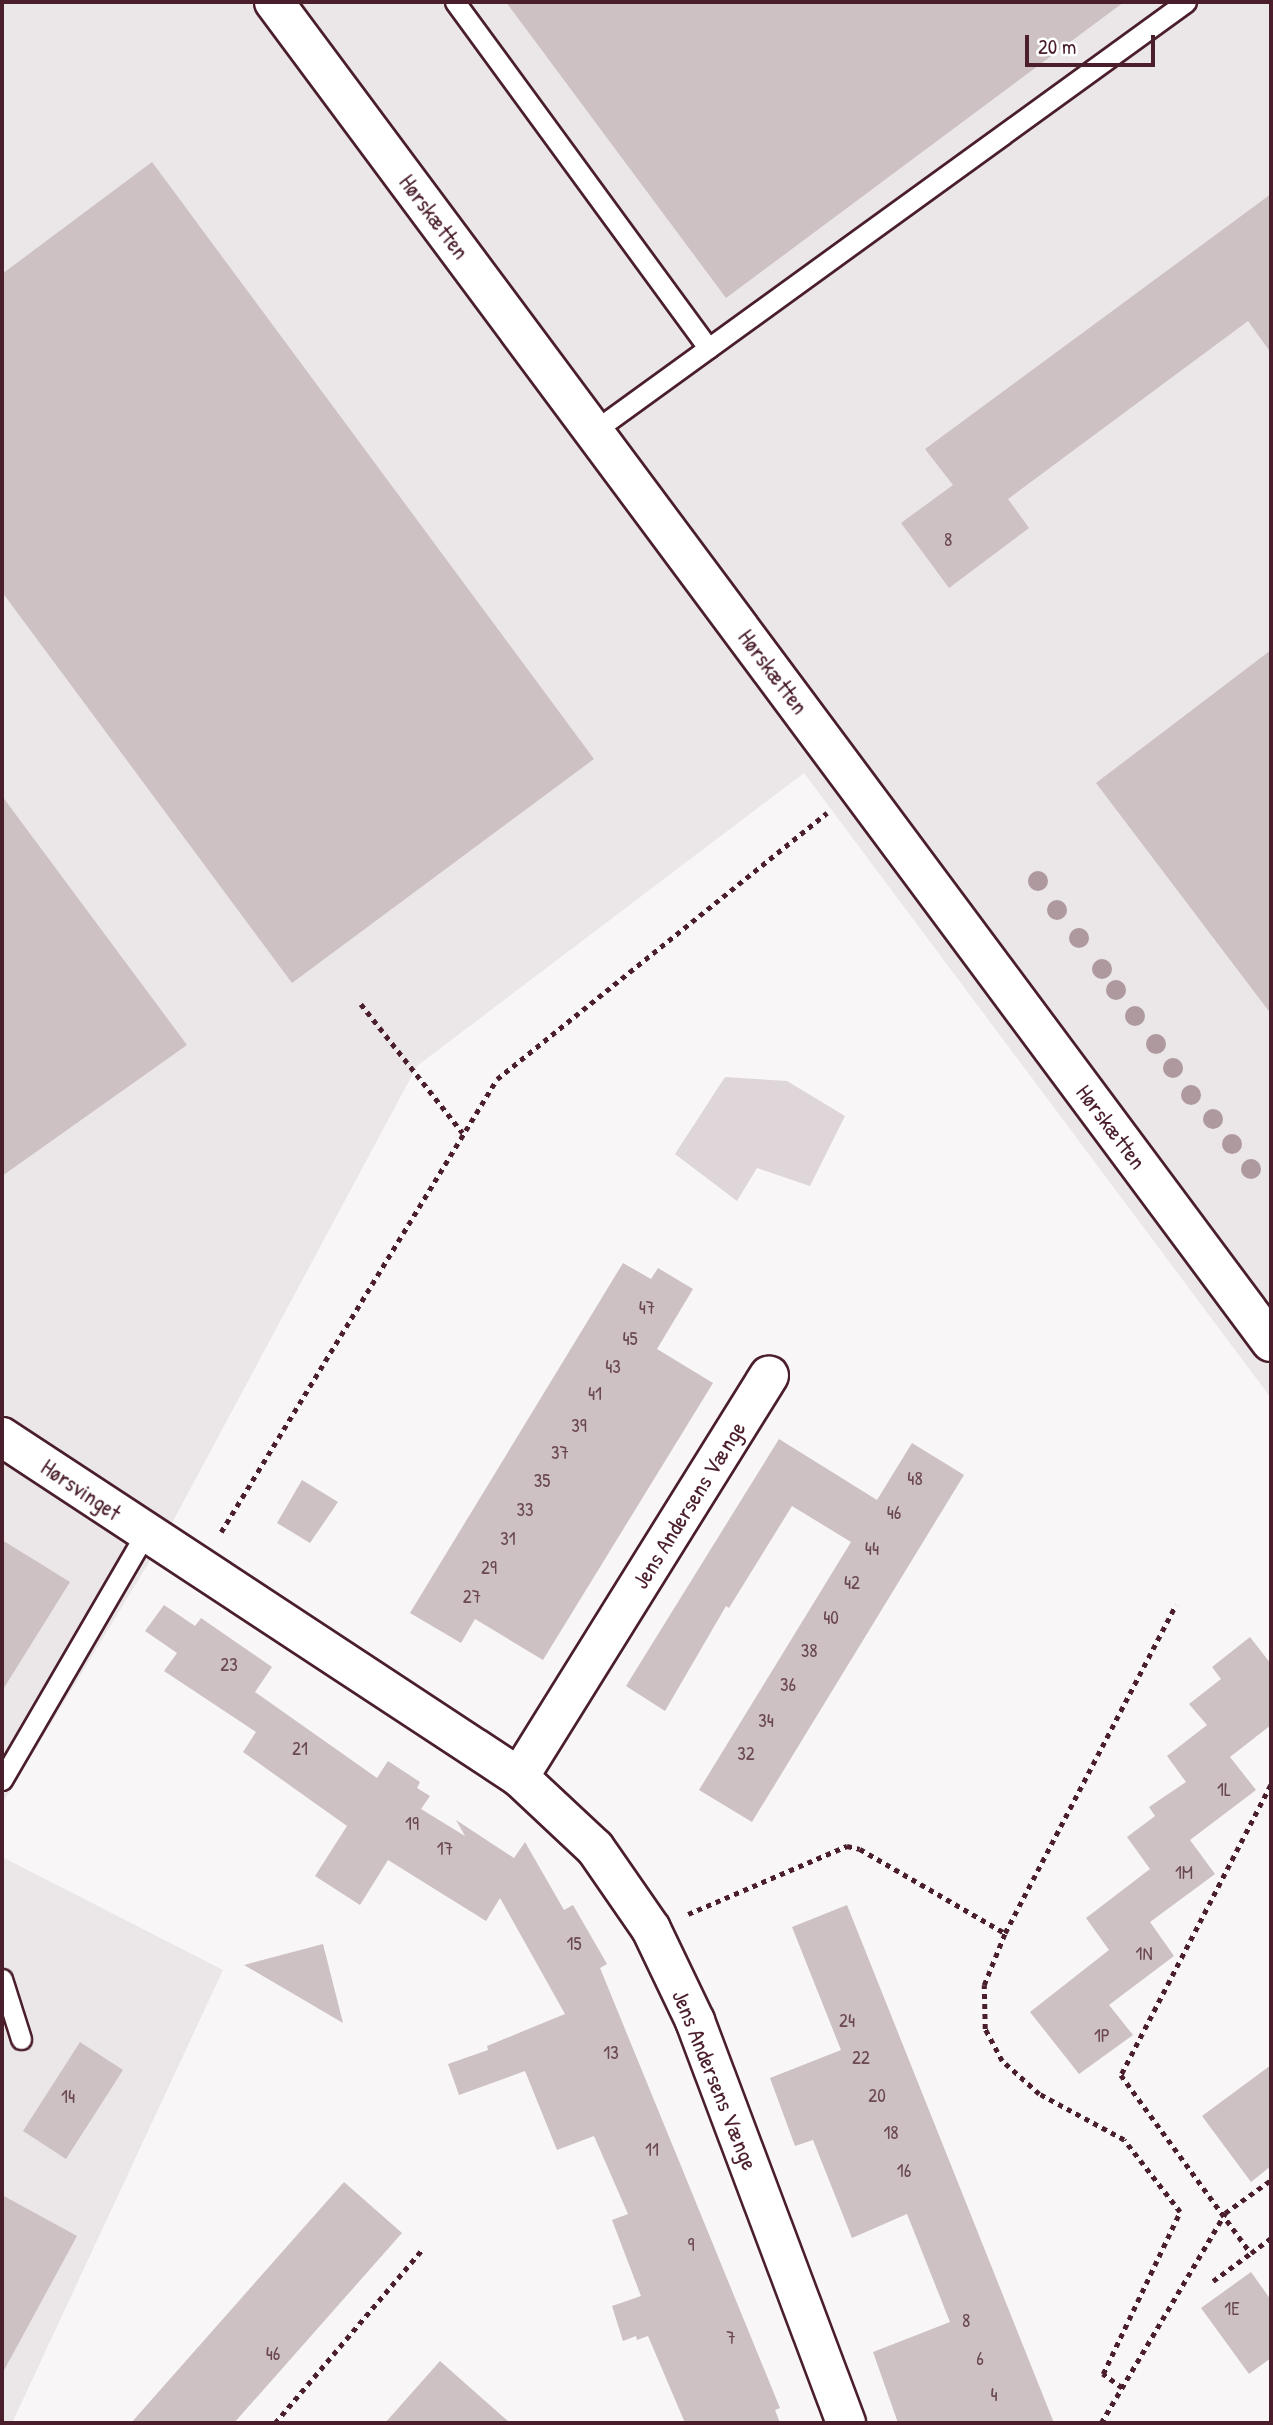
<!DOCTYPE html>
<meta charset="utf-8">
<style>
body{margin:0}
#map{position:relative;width:1273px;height:2425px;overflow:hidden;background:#f8f6f7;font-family:"Patrick Hand",sans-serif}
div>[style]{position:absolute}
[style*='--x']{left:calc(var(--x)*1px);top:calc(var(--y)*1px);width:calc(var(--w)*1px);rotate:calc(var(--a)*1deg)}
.built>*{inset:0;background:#ebe6e8}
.green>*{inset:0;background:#ded6d9}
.building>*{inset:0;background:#cdc1c4}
.path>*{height:4.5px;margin-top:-2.25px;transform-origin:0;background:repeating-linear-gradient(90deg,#4a1f2b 0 5px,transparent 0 10px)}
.roads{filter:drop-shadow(2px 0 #4a1f2b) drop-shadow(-2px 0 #4a1f2b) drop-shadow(0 2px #4a1f2b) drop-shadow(0 -2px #4a1f2b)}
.service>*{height:19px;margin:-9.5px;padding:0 9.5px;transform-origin:9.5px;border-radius:9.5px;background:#fff}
.minor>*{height:38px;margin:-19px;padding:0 19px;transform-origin:19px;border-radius:19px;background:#fff}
.trees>*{width:20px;height:20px;margin:-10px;border-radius:50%;background:#ad999e}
span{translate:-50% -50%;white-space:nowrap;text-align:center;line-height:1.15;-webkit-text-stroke:5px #fff;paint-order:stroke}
.number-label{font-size:19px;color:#6b4851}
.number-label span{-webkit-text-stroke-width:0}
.street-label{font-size:23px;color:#4a1f2b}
.frame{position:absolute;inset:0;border:4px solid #4a1f2b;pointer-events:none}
.scale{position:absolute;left:1025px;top:35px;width:130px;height:32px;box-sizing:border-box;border:4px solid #4a1f2b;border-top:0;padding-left:9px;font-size:21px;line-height:24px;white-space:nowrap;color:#4a1f2b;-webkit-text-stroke:5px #fff;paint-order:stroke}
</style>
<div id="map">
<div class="built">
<div style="clip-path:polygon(2px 2px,1271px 2px,1271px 1398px,804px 773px,417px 1066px,165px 1536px,2px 1804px)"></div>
<div style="clip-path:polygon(2px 1857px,223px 1970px,12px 2423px,2px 2423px)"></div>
</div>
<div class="green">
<div style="clip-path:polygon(725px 1077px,787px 1081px,845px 1116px,810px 1186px,757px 1168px,737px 1201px,675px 1154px)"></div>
</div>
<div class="building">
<div style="clip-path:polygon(506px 2px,1124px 2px,726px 298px)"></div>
<div style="clip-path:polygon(152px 162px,594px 759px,292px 983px,2px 592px,2px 274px)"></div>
<div style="clip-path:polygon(1271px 194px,1271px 353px,1248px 321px,1008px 499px,1029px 528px,949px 588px,901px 523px,953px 485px,925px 449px)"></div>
<div style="clip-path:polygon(1271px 650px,1271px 1014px,1096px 783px)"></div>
<div style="clip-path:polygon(2px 796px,187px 1045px,2px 1176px)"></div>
<div style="clip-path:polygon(623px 1263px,651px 1279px,658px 1268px,693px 1289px,657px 1349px,713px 1383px,543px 1660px,475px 1619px,461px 1643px,410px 1613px)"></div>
<div style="clip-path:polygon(779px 1439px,877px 1500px,912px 1443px,964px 1475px,752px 1822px,699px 1790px,851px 1542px,792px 1506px,729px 1608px,726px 1606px,665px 1711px,626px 1686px)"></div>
<div style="clip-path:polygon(302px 1480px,338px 1502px,310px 1543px,277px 1523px)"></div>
<div style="clip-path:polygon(2px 1540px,70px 1582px,2px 1691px)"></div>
<div style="clip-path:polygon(164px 1605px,195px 1626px,201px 1618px,272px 1667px,255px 1692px,377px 1778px,388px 1761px,420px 1782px,417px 1788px,430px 1796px,421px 1809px,465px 1836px,456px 1820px,514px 1858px,525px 1842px,564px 1910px,573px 1905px,607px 1964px,600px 1968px,780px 2408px,775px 2410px,780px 2423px,685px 2423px,648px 2336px,637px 2340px,636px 2336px,623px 2341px,612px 2306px,641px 2296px,612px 2220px,628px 2214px,594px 2136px,557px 2150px,525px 2071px,459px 2095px,448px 2064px,488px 2050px,487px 2046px,565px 2014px,500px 1898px,486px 1921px,388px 1860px,360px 1905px,315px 1876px,347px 1826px,243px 1752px,256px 1732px,164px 1671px,177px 1653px,145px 1631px)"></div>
<div style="clip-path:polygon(1250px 1637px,1271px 1664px,1271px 1725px,1230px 1757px,1256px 1790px,1190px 1840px,1215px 1874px,1150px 1922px,1174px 1956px,1109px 2005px,1133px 2035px,1079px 2074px,1030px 2012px,1109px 1950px,1086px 1918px,1150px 1869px,1127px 1837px,1155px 1816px,1149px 1807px,1186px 1782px,1167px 1756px,1207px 1725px,1189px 1704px,1221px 1679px,1212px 1667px)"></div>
<div style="clip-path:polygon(847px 1905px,1054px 2423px,898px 2423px,873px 2352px,950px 2322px,907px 2214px,852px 2238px,813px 2140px,795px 2146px,770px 2078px,841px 2050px,792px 1927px)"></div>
<div style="clip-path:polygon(323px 1944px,343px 2023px,244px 1965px)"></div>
<div style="clip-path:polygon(80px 2042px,123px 2070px,66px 2159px,23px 2131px)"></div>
<div style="clip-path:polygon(1271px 2065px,1271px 2166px,1251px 2182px,1202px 2116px)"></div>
<div style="clip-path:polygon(344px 2182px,402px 2233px,234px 2423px,131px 2423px)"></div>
<div style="clip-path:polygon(2px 2195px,77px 2236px,2px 2374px)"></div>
<div style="clip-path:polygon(1251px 2272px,1271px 2300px,1271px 2358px,1249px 2374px,1201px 2308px)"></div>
<div style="clip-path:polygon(440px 2361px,510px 2423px,385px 2423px)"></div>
</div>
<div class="path">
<div style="--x:361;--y:1004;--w:164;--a:51.7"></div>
<div style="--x:221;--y:1532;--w:530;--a:-58.65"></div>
<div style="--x:497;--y:1079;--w:424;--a:-38.9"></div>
<div style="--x:1271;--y:1785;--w:326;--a:117.3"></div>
<div style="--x:1121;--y:2075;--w:220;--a:53.9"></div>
<div style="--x:1251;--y:2253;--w:25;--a:-37"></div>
<div style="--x:688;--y:1914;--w:173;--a:-23.2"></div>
<div style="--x:847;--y:1846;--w:13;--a:13"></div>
<div style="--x:860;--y:1849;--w:168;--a:30.1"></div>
<div style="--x:1213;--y:2281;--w:47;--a:-36.4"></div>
<div style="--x:1122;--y:2388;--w:24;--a:-144"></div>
<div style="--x:1103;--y:2374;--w:179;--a:-64.6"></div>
<div style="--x:1180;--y:2212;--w:91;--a:-127.9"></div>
<div style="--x:1124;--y:2140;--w:97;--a:-151.6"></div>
<div style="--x:1039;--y:2094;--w:50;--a:-138.3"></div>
<div style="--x:1002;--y:2061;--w:36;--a:-118"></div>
<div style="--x:985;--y:2029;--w:44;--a:-91.3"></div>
<div style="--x:984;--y:1985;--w:56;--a:-68"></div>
<div style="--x:1005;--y:1933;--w:370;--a:-62.5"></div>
<div style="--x:275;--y:2423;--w:226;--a:-49.7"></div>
<div style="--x:1101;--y:2423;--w:244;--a:-59.4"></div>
<div style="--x:1225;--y:2213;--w:57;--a:-35.7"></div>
</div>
<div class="roads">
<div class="service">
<div style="--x:455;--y:2;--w:429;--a:53.8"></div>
<div style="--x:594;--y:431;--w:731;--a:-35.93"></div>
<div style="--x:2;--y:1780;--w:286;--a:-59.8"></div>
<div style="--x:2;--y:1979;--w:63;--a:72.4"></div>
</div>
<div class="minor">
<div style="--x:274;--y:2;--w:1670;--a:53.35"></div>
<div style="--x:2;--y:1437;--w:619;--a:33.33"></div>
<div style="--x:519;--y:1777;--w:104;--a:43.1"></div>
<div style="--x:595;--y:1848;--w:98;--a:55.3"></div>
<div style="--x:651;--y:1929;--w:102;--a:64.4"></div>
<div style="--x:695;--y:2021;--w:429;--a:69.4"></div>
<div style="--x:519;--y:1777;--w:473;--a:-58.1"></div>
</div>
</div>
<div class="trees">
<div style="left:1038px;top:881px"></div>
<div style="left:1057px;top:910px"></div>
<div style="left:1079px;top:938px"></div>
<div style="left:1102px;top:969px"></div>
<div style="left:1116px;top:990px"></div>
<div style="left:1135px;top:1016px"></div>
<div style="left:1156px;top:1044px"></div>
<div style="left:1173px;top:1068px"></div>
<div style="left:1191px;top:1095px"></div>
<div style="left:1213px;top:1119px"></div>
<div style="left:1232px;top:1144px"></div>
<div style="left:1251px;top:1169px"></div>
</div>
<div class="number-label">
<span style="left:948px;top:540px">8</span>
<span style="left:647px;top:1308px">47</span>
<span style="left:630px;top:1339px">45</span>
<span style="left:613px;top:1367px">43</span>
<span style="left:595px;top:1394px">41</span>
<span style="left:579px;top:1426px">39</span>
<span style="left:560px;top:1453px">37</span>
<span style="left:915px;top:1479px">48</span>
<span style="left:542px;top:1481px">35</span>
<span style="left:525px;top:1510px">33</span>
<span style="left:894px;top:1513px">46</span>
<span style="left:508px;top:1539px">31</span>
<span style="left:872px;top:1549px">44</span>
<span style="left:489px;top:1568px">29</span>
<span style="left:852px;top:1583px">42</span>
<span style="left:472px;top:1597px">27</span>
<span style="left:831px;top:1618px">40</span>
<span style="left:809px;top:1651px">38</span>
<span style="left:229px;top:1665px">23</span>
<span style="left:788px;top:1685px">36</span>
<span style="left:766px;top:1721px">34</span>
<span style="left:300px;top:1749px">21</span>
<span style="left:746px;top:1754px">32</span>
<span style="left:1224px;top:1790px">1L</span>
<span style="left:412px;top:1824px">19</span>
<span style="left:445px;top:1849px">17</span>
<span style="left:1184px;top:1873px">1M</span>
<span style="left:574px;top:1944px">15</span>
<span style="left:1144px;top:1954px">1N</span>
<span style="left:847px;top:2021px">24</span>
<span style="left:1102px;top:2036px">1P</span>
<span style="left:611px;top:2053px">13</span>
<span style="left:861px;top:2058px">22</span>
<span style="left:877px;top:2096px">20</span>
<span style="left:68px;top:2097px">14</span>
<span style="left:891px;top:2133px">18</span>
<span style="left:652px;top:2150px">11</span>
<span style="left:904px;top:2171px">16</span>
<span style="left:691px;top:2245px">9</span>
<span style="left:1232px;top:2309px">1E</span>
<span style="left:966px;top:2321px">8</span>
<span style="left:731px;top:2338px">7</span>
<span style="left:273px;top:2354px">46</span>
<span style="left:980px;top:2359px">6</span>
<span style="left:994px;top:2395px">4</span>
</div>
<div class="street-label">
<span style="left:434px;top:217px;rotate:53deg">Hørskætten</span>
<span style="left:773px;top:672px;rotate:53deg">Hørskætten</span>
<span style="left:1111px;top:1127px;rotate:53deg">Hørskætten</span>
<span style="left:81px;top:1490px;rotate:34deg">Hørsvinget</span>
<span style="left:689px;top:1505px;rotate:-58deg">Jens Andersens Vænge</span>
<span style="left:715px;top:2080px;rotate:68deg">Jens Andersens Vænge</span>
</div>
<div class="frame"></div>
<div class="scale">20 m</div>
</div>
